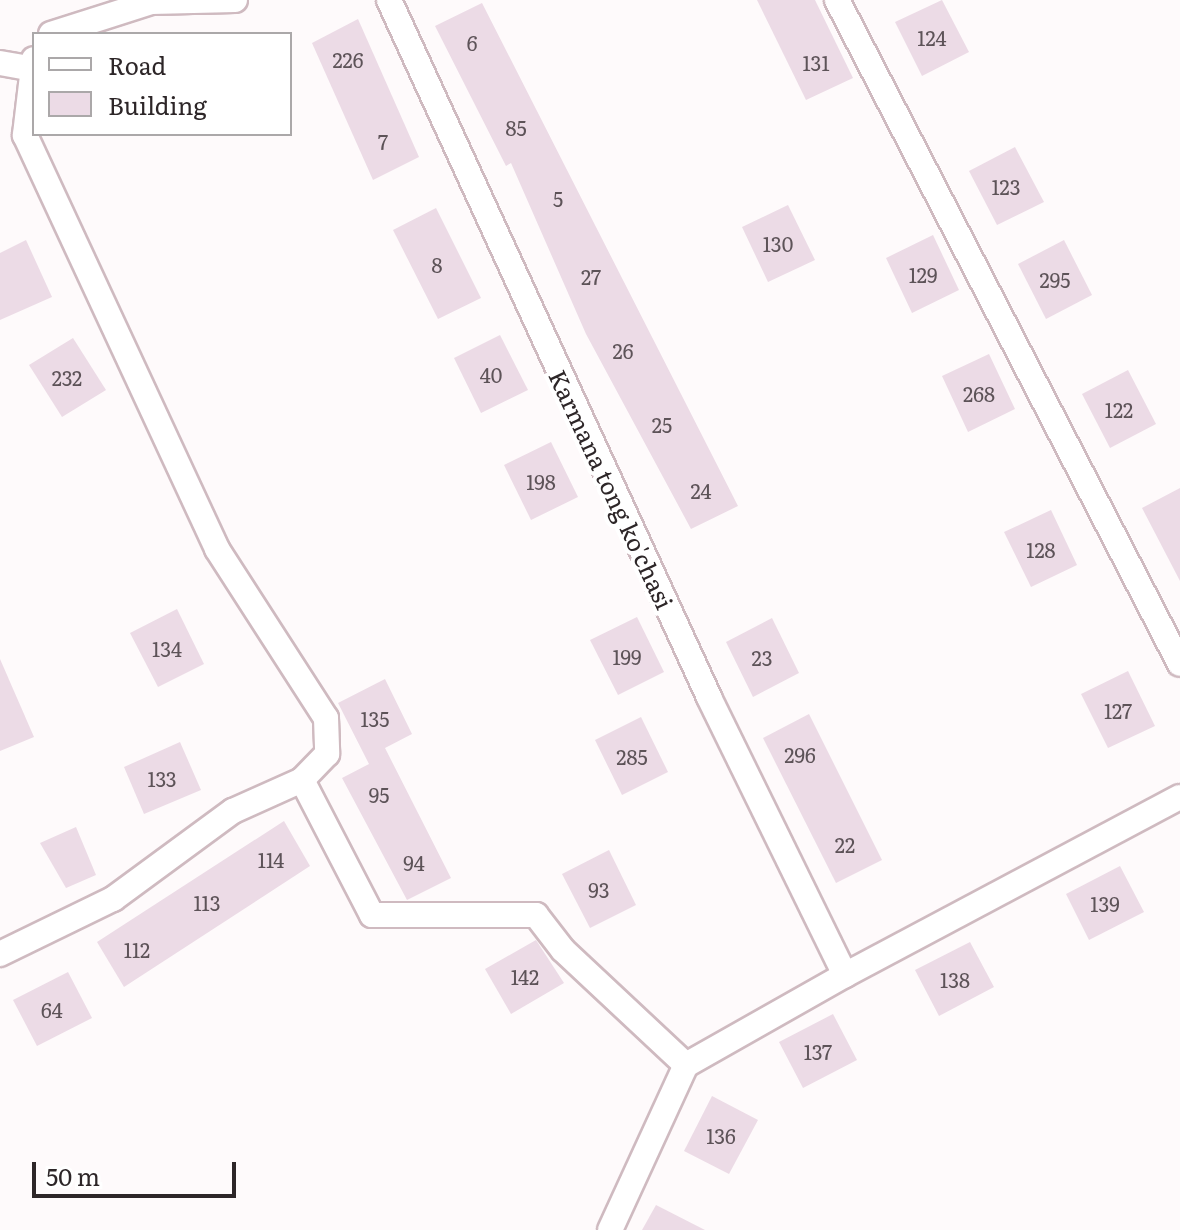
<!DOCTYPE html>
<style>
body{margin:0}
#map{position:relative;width:1180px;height:1230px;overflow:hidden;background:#fefafb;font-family:Literata,serif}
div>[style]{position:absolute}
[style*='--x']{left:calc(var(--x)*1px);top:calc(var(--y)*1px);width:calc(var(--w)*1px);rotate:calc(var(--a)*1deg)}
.building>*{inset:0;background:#ecdbe6}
.roads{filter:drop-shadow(2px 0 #cfbac0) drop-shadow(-2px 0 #cfbac0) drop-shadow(0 2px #cfbac0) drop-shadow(0 -2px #cfbac0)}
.minor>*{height:24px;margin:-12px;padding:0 12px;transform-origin:12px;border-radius:12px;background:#fff}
span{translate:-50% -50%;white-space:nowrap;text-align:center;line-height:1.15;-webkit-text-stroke:8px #fff;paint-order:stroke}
.number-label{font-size:20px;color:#5d5358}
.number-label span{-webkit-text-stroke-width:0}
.street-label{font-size:24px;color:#2d2628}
.legend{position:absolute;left:32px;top:32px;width:260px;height:104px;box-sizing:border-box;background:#fff;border:2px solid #aba8a9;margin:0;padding:10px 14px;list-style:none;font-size:24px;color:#2d2628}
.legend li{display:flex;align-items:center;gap:16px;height:40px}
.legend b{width:40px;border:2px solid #aba8a9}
.scale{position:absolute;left:32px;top:1162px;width:204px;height:36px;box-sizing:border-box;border:4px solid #2d2628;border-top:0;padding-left:10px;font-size:24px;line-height:28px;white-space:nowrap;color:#2d2628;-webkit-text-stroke:6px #fff;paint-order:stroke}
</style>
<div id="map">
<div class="building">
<div style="clip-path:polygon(757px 0,815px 0,853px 78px,806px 100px)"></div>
<div style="clip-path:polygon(942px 0,969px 52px,922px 76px,895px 22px)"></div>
<div style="clip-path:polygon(482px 3px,738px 506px,691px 529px,586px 334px,511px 163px,506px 166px,435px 26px)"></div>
<div style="clip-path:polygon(358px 19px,419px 157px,373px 180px,312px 43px)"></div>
<div style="clip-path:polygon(1015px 147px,1044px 202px,997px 225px,969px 171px)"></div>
<div style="clip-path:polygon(788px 205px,815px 260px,768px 282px,742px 227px)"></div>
<div style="clip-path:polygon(436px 208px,481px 298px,438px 319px,393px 230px)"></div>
<div style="clip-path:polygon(933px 235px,959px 290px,912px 313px,886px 258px)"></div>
<div style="clip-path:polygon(26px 240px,52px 297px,0 320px,0 253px)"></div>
<div style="clip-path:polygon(1064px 240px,1092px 295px,1046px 319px,1018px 264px)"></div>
<div style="clip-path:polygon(500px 335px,528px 390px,481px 413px,454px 358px)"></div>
<div style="clip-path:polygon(73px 338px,106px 390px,62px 417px,29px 365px)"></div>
<div style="clip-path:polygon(989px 354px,1015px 409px,968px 432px,942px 376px)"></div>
<div style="clip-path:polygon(1128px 370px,1156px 424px,1110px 448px,1082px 394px)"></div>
<div style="clip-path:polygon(551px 442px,578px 497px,531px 520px,504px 465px)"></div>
<div style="clip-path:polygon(1180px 488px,1180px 581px,1142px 508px)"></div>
<div style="clip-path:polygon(1051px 510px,1077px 565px,1031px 587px,1004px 532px)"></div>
<div style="clip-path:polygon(177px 609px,204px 664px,158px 687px,130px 633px)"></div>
<div style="clip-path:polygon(637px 617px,664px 672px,618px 695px,590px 640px)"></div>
<div style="clip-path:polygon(772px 618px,799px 673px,753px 697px,726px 642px)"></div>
<div style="clip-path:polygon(0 659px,34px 737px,0 751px)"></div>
<div style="clip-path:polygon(1128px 671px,1155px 726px,1108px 748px,1081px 694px)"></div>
<div style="clip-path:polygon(385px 679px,412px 734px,385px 748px,451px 878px,407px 900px,342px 778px,369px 764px,338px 703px)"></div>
<div style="clip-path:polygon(809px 714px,882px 860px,836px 883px,763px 738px)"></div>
<div style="clip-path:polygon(641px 717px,668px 772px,622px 795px,595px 740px)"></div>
<div style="clip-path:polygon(180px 742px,201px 790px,144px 814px,124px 767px)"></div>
<div style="clip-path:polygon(284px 821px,310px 866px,124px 987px,97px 942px)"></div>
<div style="clip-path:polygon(76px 827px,96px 875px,66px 888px,40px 843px)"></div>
<div style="clip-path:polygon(609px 850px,636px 905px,590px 928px,562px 874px)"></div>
<div style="clip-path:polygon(1120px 866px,1144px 912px,1089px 940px,1066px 894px)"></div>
<div style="clip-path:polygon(536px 940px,564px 983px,511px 1014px,485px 969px)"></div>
<div style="clip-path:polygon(970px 942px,994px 987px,939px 1016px,915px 970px)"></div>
<div style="clip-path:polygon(68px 972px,92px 1018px,37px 1046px,13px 1000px)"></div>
<div style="clip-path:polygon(833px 1014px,857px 1060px,803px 1088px,779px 1042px)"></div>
<div style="clip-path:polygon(712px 1096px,758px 1120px,729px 1174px,684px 1151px)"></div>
<div style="clip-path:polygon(656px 1205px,705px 1230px,642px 1230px)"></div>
</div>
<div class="roads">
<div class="minor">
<div style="--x:837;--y:0;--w:747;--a:62.68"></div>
<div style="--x:51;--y:34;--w:105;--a:-17.7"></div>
<div style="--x:151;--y:2;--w:84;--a:-1.4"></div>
<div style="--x:34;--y:59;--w:77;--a:96.8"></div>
<div style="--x:25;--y:135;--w:456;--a:65.1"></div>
<div style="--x:217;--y:549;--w:201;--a:57.2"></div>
<div style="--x:326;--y:718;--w:36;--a:88"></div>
<div style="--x:327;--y:754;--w:36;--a:134"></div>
<div style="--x:0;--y:63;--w:28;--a:10"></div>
<div style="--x:0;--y:954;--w:126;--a:-26"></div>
<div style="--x:113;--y:899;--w:149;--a:-36.3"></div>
<div style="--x:233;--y:811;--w:76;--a:-24.2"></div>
<div style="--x:302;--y:780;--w:152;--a:62.6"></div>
<div style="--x:372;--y:915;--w:164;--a:0"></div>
<div style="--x:536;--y:915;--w:44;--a:52.4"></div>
<div style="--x:563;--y:950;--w:168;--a:43.1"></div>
<div style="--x:686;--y:1065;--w:183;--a:-29.5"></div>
<div style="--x:845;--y:975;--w:309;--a:-116.1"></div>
<div style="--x:709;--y:697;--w:767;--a:-114.66"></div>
<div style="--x:845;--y:975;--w:379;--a:-28"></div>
<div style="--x:610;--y:1230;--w:182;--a:-65.3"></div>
</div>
</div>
<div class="number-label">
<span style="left:932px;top:37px">124</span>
<span style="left:472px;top:42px">6</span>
<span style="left:348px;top:59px">226</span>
<span style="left:816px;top:62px">131</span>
<span style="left:516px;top:127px">85</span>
<span style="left:383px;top:141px">7</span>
<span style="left:1006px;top:186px">123</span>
<span style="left:558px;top:198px">5</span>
<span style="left:778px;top:243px">130</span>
<span style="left:437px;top:264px">8</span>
<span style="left:923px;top:274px">129</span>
<span style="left:591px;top:276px">27</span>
<span style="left:1055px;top:279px">295</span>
<span style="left:623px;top:350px">26</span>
<span style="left:491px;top:374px">40</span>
<span style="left:67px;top:377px">232</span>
<span style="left:979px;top:393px">268</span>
<span style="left:1119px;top:409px">122</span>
<span style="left:662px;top:424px">25</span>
<span style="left:541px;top:481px">198</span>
<span style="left:701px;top:490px">24</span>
<span style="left:1041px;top:549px">128</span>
<span style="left:167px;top:648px">134</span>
<span style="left:627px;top:656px">199</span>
<span style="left:762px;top:657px">23</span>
<span style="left:1118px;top:710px">127</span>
<span style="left:375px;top:718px">135</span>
<span style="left:800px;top:754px">296</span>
<span style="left:632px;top:756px">285</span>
<span style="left:162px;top:778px">133</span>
<span style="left:379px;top:794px">95</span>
<span style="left:845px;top:844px">22</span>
<span style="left:271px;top:859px">114</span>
<span style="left:414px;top:862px">94</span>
<span style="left:599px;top:889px">93</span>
<span style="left:207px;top:902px">113</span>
<span style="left:1105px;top:903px">139</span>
<span style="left:137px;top:949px">112</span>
<span style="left:525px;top:976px">142</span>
<span style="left:955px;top:979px">138</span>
<span style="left:52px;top:1009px">64</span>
<span style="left:818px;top:1051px">137</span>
<span style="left:721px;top:1135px">136</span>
</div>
<div class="street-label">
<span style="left:612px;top:489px;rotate:65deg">Karmana tong ko'chasi</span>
</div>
<ul class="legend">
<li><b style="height:10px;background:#fff"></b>Road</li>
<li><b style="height:22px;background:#ecdbe6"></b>Building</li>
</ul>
<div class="scale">50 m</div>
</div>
